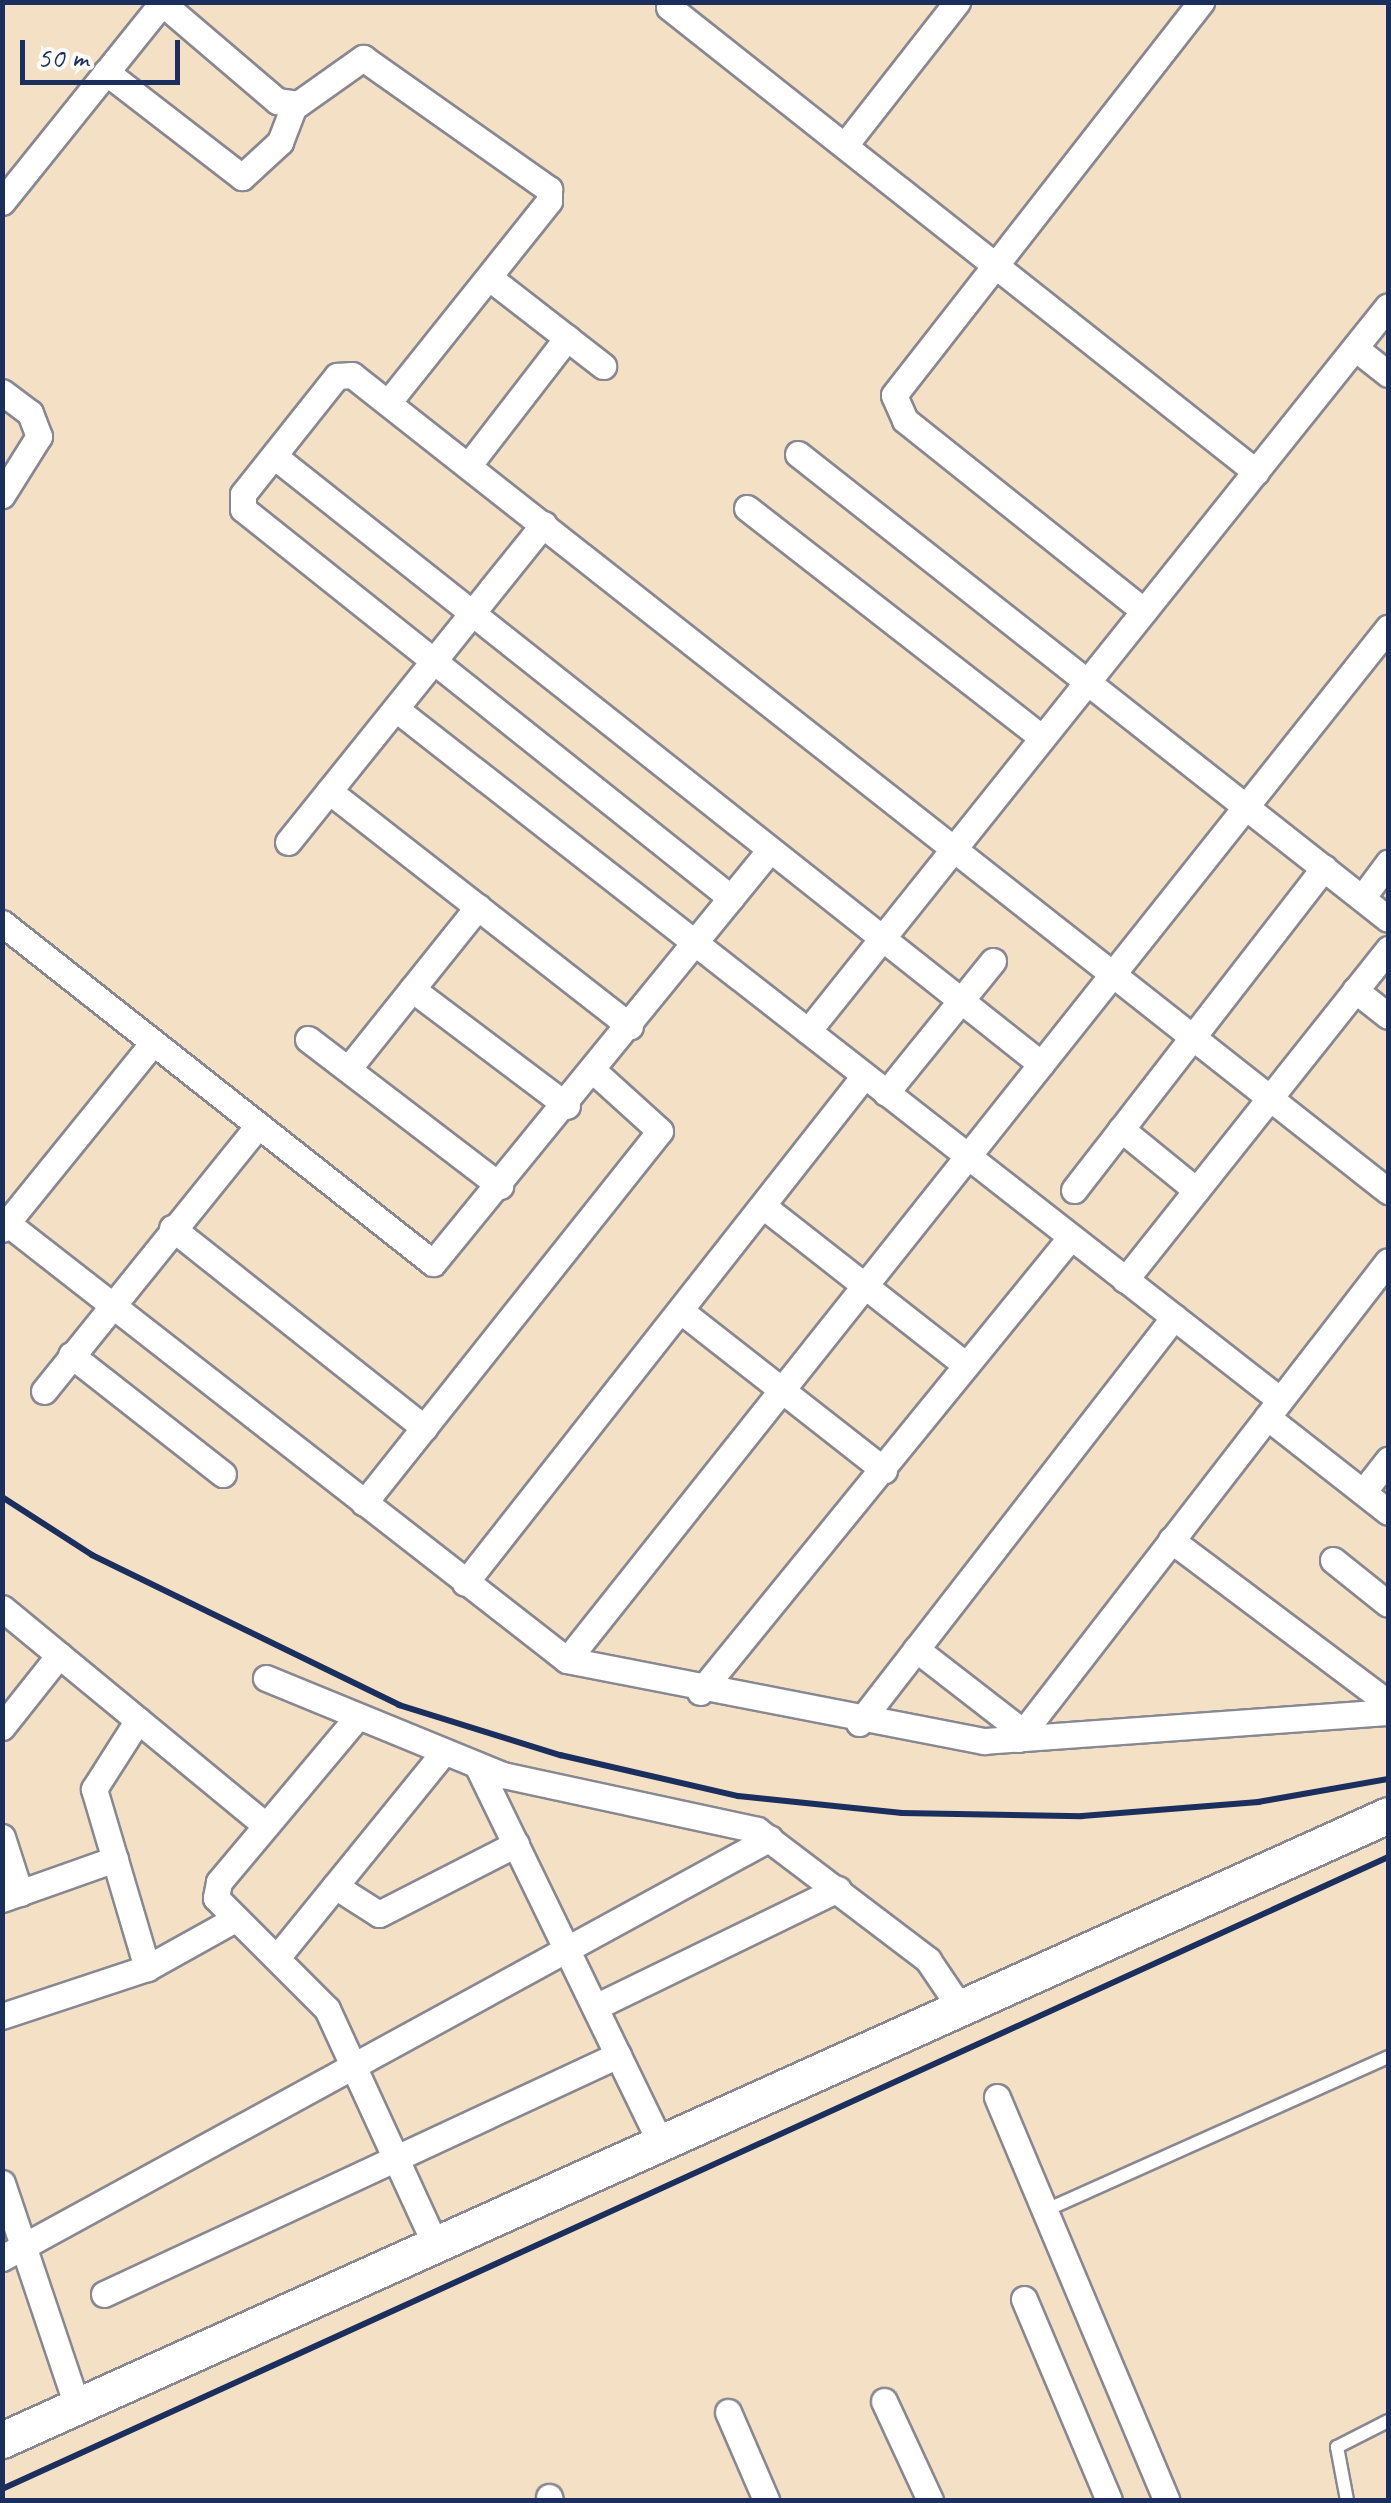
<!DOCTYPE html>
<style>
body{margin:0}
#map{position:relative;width:1391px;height:2503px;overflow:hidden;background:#f4e0c5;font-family:Caveat,sans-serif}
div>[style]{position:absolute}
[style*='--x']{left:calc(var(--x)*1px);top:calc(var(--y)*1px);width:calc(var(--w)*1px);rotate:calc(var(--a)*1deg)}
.roads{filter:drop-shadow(2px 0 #888892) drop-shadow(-2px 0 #888892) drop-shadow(0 2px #888892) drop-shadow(0 -2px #888892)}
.lane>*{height:12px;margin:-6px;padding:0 6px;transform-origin:6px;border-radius:6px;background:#fff}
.street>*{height:25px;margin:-12.5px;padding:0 12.5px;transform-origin:12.5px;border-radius:12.5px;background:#fff}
.secondary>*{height:35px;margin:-17.5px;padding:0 17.5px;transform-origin:17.5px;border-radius:17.5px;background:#fff}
.rail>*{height:6px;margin:-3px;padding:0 3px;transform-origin:3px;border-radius:3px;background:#1b2f5e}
span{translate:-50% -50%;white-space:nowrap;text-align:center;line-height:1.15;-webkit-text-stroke:9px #fdfcf7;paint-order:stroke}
.frame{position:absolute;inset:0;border:5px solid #1b2f5e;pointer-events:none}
.scale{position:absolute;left:20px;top:40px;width:160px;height:45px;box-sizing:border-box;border:5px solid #1b2f5e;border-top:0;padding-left:12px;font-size:30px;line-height:35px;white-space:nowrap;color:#1b2f5e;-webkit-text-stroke:8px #fdfcf7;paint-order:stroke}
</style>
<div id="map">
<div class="roads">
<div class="lane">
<div style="--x:1044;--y:2211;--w:377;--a:-24.1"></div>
<div style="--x:1347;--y:2500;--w:54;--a:-100.7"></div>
<div style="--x:1337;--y:2447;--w:57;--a:-27"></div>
</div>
<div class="street">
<div style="--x:161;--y:2;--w:153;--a:40.5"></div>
<div style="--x:277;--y:101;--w:21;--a:8"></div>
<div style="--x:298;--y:104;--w:80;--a:-35.3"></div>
<div style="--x:363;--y:58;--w:228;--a:35.2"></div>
<div style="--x:549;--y:189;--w:12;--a:90"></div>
<div style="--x:549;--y:201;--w:258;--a:128.6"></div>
<div style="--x:669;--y:7;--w:749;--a:38.38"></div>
<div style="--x:106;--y:72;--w:172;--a:37.7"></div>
<div style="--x:242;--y:177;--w:52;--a:-42.6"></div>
<div style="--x:280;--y:142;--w:40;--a:-69"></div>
<div style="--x:845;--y:145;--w:182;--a:-51.9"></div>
<div style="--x:2;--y:202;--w:255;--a:-51.2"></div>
<div style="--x:491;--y:279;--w:142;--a:37.8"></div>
<div style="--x:1355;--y:348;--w:42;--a:38.2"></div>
<div style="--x:2;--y:392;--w:35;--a:37"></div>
<div style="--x:30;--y:413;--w:25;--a:69"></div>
<div style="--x:39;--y:436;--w:70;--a:122.1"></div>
<div style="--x:798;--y:454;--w:751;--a:38.24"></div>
<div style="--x:274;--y:456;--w:979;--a:38.4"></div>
<div style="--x:468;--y:466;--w:162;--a:-52.3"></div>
<div style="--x:747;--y:508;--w:374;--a:37.9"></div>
<div style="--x:1144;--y:611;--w:306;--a:-141.4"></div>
<div style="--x:905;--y:420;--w:27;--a:-114"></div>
<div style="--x:894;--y:395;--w:499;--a:-52"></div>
<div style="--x:396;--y:709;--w:1122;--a:38.01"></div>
<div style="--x:329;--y:791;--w:382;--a:38"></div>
<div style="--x:288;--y:842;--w:408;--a:-51.2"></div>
<div style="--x:731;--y:898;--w:624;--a:-141.44"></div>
<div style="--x:243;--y:509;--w:15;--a:-90"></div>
<div style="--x:243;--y:494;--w:151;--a:-51.5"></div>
<div style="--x:337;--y:376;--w:15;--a:-4"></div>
<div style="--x:352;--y:375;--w:1319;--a:38.23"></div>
<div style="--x:1362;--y:898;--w:44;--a:-53.4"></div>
<div style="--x:2;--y:923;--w:549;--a:38.27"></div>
<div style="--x:433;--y:1263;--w:532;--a:-50.8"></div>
<div style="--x:412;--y:989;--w:194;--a:37"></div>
<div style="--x:1355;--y:990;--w:42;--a:38.2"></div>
<div style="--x:808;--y:1031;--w:928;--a:-51.34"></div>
<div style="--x:308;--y:1039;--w:242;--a:37.4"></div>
<div style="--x:348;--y:1069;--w:208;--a:-51.3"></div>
<div style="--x:886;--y:1093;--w:170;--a:-51"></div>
<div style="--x:1121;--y:1129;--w:97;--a:39.1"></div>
<div style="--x:1074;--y:1190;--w:408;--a:-52.2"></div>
<div style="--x:763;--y:1206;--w:258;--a:38.1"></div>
<div style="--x:7;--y:1223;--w:710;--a:37.97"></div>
<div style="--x:567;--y:1660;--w:425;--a:11"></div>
<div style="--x:984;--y:1741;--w:405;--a:-4.1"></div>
<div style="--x:172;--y:1228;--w:322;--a:38.4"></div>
<div style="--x:2;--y:1229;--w:237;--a:-51"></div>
<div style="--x:1125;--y:1280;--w:423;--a:-51.5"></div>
<div style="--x:681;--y:1311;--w:258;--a:38.1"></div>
<div style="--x:71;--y:1355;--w:193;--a:38.1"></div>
<div style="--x:44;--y:1391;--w:338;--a:-51.1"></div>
<div style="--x:1267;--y:1417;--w:154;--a:38.1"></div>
<div style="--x:1363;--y:1492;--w:41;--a:-52"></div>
<div style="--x:364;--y:1503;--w:475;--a:-51.5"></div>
<div style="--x:660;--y:1131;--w:88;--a:-137.8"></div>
<div style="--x:1171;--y:1540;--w:271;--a:36.9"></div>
<div style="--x:1333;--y:1560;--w:70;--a:38.7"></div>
<div style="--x:465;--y:1583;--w:645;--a:-51.8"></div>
<div style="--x:2;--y:1608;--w:342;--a:39.5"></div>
<div style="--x:916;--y:1649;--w:135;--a:37.8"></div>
<div style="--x:567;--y:1660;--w:1319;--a:-51.5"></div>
<div style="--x:266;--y:1678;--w:256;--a:22.3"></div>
<div style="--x:503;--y:1775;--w:260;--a:12.2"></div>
<div style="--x:757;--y:1830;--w:215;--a:37.2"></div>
<div style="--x:928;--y:1960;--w:55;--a:56"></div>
<div style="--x:700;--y:1692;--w:586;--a:-50.82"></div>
<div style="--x:138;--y:1720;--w:82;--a:122.5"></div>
<div style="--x:94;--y:1789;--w:187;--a:73.5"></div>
<div style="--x:354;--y:1721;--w:210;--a:130"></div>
<div style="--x:219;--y:1882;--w:16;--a:101"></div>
<div style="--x:216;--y:1898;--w:157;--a:45"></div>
<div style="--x:327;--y:2009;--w:256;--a:65.3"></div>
<div style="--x:859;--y:1723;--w:514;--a:-52.19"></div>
<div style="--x:2;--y:1727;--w:92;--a:-51.6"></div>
<div style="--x:1018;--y:1739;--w:604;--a:-52.26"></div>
<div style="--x:477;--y:1765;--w:417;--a:64.1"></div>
<div style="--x:2;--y:1837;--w:59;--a:72.2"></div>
<div style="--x:335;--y:1886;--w:52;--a:32.5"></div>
<div style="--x:379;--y:1914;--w:154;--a:-27.1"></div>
<div style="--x:2;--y:1899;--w:120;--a:-19.5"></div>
<div style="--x:279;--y:1955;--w:260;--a:-50.9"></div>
<div style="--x:595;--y:2007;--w:270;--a:-25.9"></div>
<div style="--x:2;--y:2016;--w:153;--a:-18.3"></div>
<div style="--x:147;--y:1968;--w:101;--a:-29.1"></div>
<div style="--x:997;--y:2097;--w:437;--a:67.2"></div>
<div style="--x:2;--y:2183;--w:235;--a:71.4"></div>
<div style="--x:2;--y:2258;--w:875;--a:-28.67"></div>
<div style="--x:104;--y:2294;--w:567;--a:-24.94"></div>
<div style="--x:1024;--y:2299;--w:218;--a:67.1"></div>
<div style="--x:884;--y:2401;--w:109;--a:65.1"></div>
<div style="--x:728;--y:2412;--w:96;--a:66.6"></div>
<div style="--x:549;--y:2497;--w:3;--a:72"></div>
</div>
<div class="secondary">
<div style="--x:2;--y:2440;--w:1520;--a:-24.27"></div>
</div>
</div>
<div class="rail">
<div style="--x:2;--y:1497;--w:107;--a:32.8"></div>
<div style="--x:92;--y:1555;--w:342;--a:26"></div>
<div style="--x:399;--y:1705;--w:169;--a:17.3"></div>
<div style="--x:560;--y:1755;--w:183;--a:13"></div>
<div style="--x:738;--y:1796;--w:165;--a:5.9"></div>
<div style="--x:902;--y:1813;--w:180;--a:1"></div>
<div style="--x:1082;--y:1816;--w:177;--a:-4.5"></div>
<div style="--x:1258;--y:1802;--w:132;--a:-10"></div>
<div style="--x:2;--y:2489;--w:1523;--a:-24.51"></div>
</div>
<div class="frame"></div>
<div class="scale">50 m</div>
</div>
